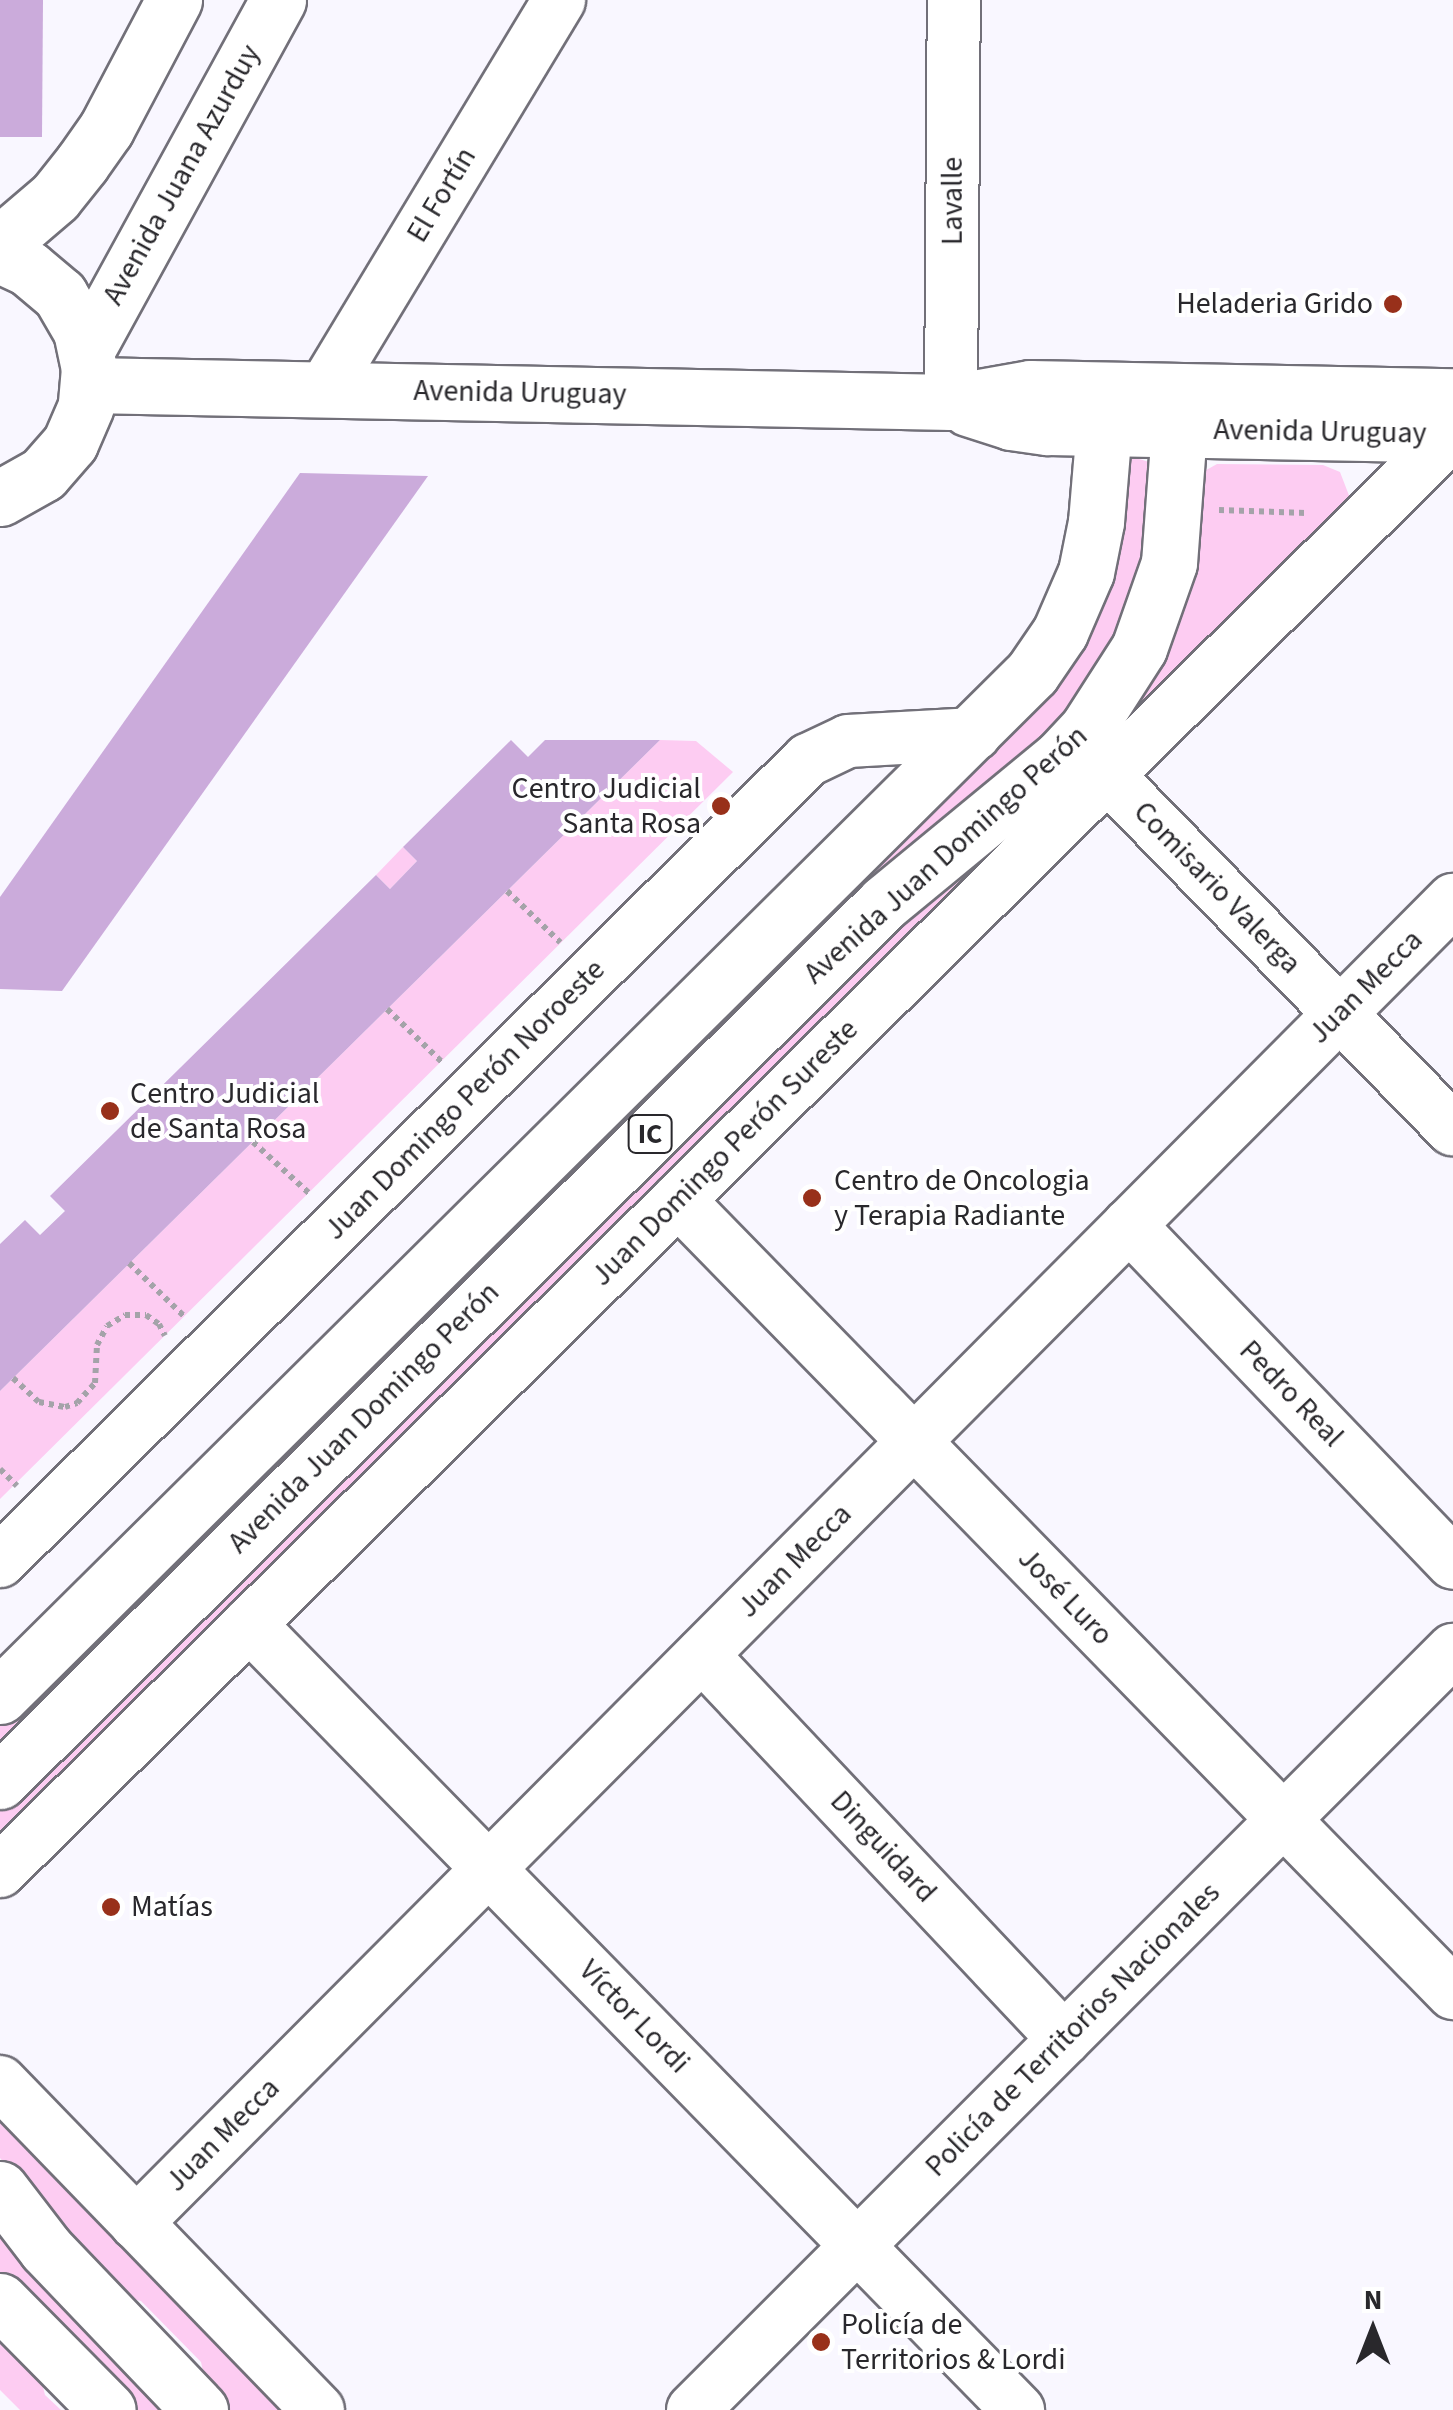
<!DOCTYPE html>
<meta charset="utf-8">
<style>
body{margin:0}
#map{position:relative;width:1453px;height:2410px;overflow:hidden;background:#f9f7ff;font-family:"Source Sans 3",sans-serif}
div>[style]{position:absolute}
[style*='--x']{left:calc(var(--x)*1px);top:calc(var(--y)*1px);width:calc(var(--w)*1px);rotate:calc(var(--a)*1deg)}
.green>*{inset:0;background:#fdccf2}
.building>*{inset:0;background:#cbabdb}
.path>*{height:6px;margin-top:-3px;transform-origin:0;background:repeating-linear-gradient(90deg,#a4a3a9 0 5px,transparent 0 10px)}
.roads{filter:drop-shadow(2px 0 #727079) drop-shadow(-2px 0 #727079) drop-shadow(0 2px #727079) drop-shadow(0 -2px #727079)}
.minor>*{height:52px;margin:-26px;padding:0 26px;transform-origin:26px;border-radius:26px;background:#fff}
.major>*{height:55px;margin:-27.5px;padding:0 27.5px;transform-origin:27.5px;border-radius:27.5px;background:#fff}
.dots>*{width:28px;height:28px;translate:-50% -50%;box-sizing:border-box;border:5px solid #fff;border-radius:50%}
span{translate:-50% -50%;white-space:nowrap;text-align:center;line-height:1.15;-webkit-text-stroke:8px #fff;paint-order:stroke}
.shield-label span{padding:2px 8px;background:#fff;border:2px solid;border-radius:8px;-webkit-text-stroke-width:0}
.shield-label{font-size:28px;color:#29282c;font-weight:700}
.street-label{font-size:30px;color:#29282c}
.poi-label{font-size:30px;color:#29282c}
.right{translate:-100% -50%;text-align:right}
.left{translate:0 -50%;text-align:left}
.north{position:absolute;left:1323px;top:2280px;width:100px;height:100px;-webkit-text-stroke:8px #fff;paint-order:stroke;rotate:0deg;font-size:28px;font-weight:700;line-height:40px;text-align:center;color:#29282c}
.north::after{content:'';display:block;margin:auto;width:35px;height:45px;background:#29282c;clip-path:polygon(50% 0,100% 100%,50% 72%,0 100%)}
</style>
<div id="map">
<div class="green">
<div style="clip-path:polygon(1136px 458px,1149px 462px,1150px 560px,1093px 689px,0 1753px,0 1720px,1016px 717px,1129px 460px)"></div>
<div style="clip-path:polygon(1217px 464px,1323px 465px,1340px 472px,1350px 498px,0 1849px,0 1809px,11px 1794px,894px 917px,1062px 780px,1201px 473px)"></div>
<div style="clip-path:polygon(660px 740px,696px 741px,733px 772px,0 1499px,0 1391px)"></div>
<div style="clip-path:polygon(403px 847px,417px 861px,390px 889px,376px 875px)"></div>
<div style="clip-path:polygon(0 2106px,293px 2410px,223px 2410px,208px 2394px,201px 2362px,141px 2301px,108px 2293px,0 2158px)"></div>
<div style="clip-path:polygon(0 2222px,175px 2410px,131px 2410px,0 2279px)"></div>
<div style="clip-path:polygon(0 2324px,36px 2359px,45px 2395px,61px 2410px,20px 2410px,0 2390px)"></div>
</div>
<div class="building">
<div style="clip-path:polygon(0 0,43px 0,42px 137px,0 137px)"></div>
<div style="clip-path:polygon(300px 473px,428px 476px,62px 991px,0 989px,0 897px)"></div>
<div style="clip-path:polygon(511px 740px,528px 757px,545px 740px,660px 740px,0 1391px,0 1244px,25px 1220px,40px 1235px,65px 1211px,50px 1196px,376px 875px,390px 889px,417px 861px,403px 847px)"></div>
</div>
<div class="path">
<div style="--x:1219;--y:510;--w:87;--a:2"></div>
<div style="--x:507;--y:891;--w:74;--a:43.9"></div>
<div style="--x:387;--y:1009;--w:79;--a:44"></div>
<div style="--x:253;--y:1142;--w:79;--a:42.4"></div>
<div style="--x:129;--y:1263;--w:79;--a:44"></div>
<div style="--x:13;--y:1378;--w:35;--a:43"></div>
<div style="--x:39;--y:1402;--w:26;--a:11"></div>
<div style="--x:65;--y:1407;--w:13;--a:-18"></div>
<div style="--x:77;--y:1403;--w:27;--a:-48"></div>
<div style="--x:95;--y:1383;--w:38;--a:-87"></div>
<div style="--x:97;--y:1345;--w:21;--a:-62"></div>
<div style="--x:107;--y:1326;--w:21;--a:-31"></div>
<div style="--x:125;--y:1315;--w:21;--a:0"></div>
<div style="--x:146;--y:1315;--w:16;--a:35"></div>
<div style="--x:159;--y:1324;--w:13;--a:63"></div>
<div style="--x:0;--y:1469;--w:24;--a:45"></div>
</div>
<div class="roads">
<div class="minor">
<div style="--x:324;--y:390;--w:455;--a:-58.9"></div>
<div style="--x:951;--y:402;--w:402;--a:-89.6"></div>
<div style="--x:1107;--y:775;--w:495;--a:45.7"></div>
<div style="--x:678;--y:1200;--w:1109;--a:45.66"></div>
<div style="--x:1129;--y:1225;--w:468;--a:46.2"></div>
<div style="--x:0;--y:1561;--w:1138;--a:-44.75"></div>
<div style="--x:808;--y:760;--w:44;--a:-25.4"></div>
<div style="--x:848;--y:741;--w:127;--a:-3.2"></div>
<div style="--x:249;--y:1624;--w:1100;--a:45.63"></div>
<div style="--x:702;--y:1655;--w:528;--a:46.69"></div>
<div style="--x:0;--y:1871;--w:2041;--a:-44.7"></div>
<div style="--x:0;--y:2082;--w:457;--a:45.9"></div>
<div style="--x:136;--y:2223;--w:1867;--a:-45.13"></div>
<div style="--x:693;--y:2410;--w:1075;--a:-45"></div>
</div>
<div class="major">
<div style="--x:0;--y:244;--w:72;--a:-40.5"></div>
<div style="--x:55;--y:197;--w:43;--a:-51.5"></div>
<div style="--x:82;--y:163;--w:42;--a:-54.8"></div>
<div style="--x:106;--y:129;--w:146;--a:-62.2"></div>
<div style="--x:0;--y:255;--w:31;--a:25"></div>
<div style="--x:28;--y:268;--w:42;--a:40.2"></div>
<div style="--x:60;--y:295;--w:42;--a:59.7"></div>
<div style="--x:81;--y:331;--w:38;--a:78"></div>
<div style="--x:89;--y:368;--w:38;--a:95"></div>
<div style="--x:86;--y:406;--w:40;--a:113.4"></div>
<div style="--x:70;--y:443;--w:41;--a:131.1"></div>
<div style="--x:43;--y:474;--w:49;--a:150.8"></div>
<div style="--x:86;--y:351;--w:400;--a:-61.3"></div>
<div style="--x:89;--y:385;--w:862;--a:1.13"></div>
<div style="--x:951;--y:402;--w:80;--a:-10"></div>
<div style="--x:1030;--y:388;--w:423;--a:1.1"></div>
<div style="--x:968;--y:408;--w:45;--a:18"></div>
<div style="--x:1011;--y:422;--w:37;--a:8"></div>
<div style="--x:1048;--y:427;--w:405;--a:1.1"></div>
<div style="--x:0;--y:1696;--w:1453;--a:-44.75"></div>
<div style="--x:1032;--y:673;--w:50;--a:-55.7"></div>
<div style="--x:1060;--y:632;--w:65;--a:-66.6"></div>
<div style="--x:1086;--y:572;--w:51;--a:-78.7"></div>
<div style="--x:1096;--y:522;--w:108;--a:-85.2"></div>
<div style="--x:1105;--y:414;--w:22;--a:-51"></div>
<div style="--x:1119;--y:397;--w:15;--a:-20"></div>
<div style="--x:1133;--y:392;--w:31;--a:11"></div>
<div style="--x:1163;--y:398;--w:22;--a:54"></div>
<div style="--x:1176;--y:416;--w:14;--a:78"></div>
<div style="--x:1179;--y:430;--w:133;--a:94.3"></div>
<div style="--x:1169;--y:563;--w:90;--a:109.4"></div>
<div style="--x:1139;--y:648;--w:96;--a:122.7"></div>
<div style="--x:1087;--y:729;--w:38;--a:133"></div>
<div style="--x:1061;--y:757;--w:229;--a:140.5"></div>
<div style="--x:884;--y:903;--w:1246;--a:135.2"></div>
<div style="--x:0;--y:2189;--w:76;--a:52.5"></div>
<div style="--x:46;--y:2249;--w:223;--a:46.3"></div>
<div style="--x:0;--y:2301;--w:153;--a:45.3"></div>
</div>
</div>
<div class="dots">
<div style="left:1393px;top:304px;background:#98301a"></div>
<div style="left:721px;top:806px;background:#98301a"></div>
<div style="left:110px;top:1111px;background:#98301a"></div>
<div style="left:812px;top:1198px;background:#98301a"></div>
<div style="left:111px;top:1907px;background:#98301a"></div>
<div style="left:821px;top:2342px;background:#98301a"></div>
</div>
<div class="shield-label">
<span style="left:650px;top:1134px">IC</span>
</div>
<div class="street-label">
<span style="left:182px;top:175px;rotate:-61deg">Avenida Juana Azurduy</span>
<span style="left:442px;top:195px;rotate:-59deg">El Fortín</span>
<span style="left:953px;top:201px;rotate:-90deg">Lavalle</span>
<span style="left:520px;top:393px;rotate:1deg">Avenida Uruguay</span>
<span style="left:1320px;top:432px;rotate:1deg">Avenida Uruguay</span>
<span style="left:946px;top:855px;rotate:-42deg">Avenida Juan Domingo Perón</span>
<span style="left:1217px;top:888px;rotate:46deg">Comisario Valerga</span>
<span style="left:1366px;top:987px;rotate:-45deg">Juan Mecca</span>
<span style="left:465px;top:1100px;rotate:-45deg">Juan Domingo Perón Noroeste</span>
<span style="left:725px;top:1153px;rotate:-45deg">Juan Domingo Perón Sureste</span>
<span style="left:1291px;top:1394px;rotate:46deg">Pedro Real</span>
<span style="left:364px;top:1418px;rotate:-45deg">Avenida Juan Domingo Perón</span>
<span style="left:795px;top:1561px;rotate:-45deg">Juan Mecca</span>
<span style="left:1065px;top:1597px;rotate:46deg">José Luro</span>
<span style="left:883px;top:1847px;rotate:47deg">Dinguidard</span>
<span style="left:634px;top:2017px;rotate:46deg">Víctor Lordi</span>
<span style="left:1073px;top:2030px;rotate:-45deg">Policía de Territorios Nacionales</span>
<span style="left:223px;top:2135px;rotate:-45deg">Juan Mecca</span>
</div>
<div class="poi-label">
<span class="right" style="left:1373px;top:304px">Heladeria Grido</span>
<span class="right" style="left:701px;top:806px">Centro Judicial<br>Santa Rosa</span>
<span class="left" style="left:130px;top:1111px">Centro Judicial<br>de Santa Rosa</span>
<span class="left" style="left:834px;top:1198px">Centro de Oncologia<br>y Terapia Radiante</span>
<span class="left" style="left:131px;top:1907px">Matías</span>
<span class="left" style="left:841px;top:2342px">Policía de<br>Territorios &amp; Lordi</span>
</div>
<div class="north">N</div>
</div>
